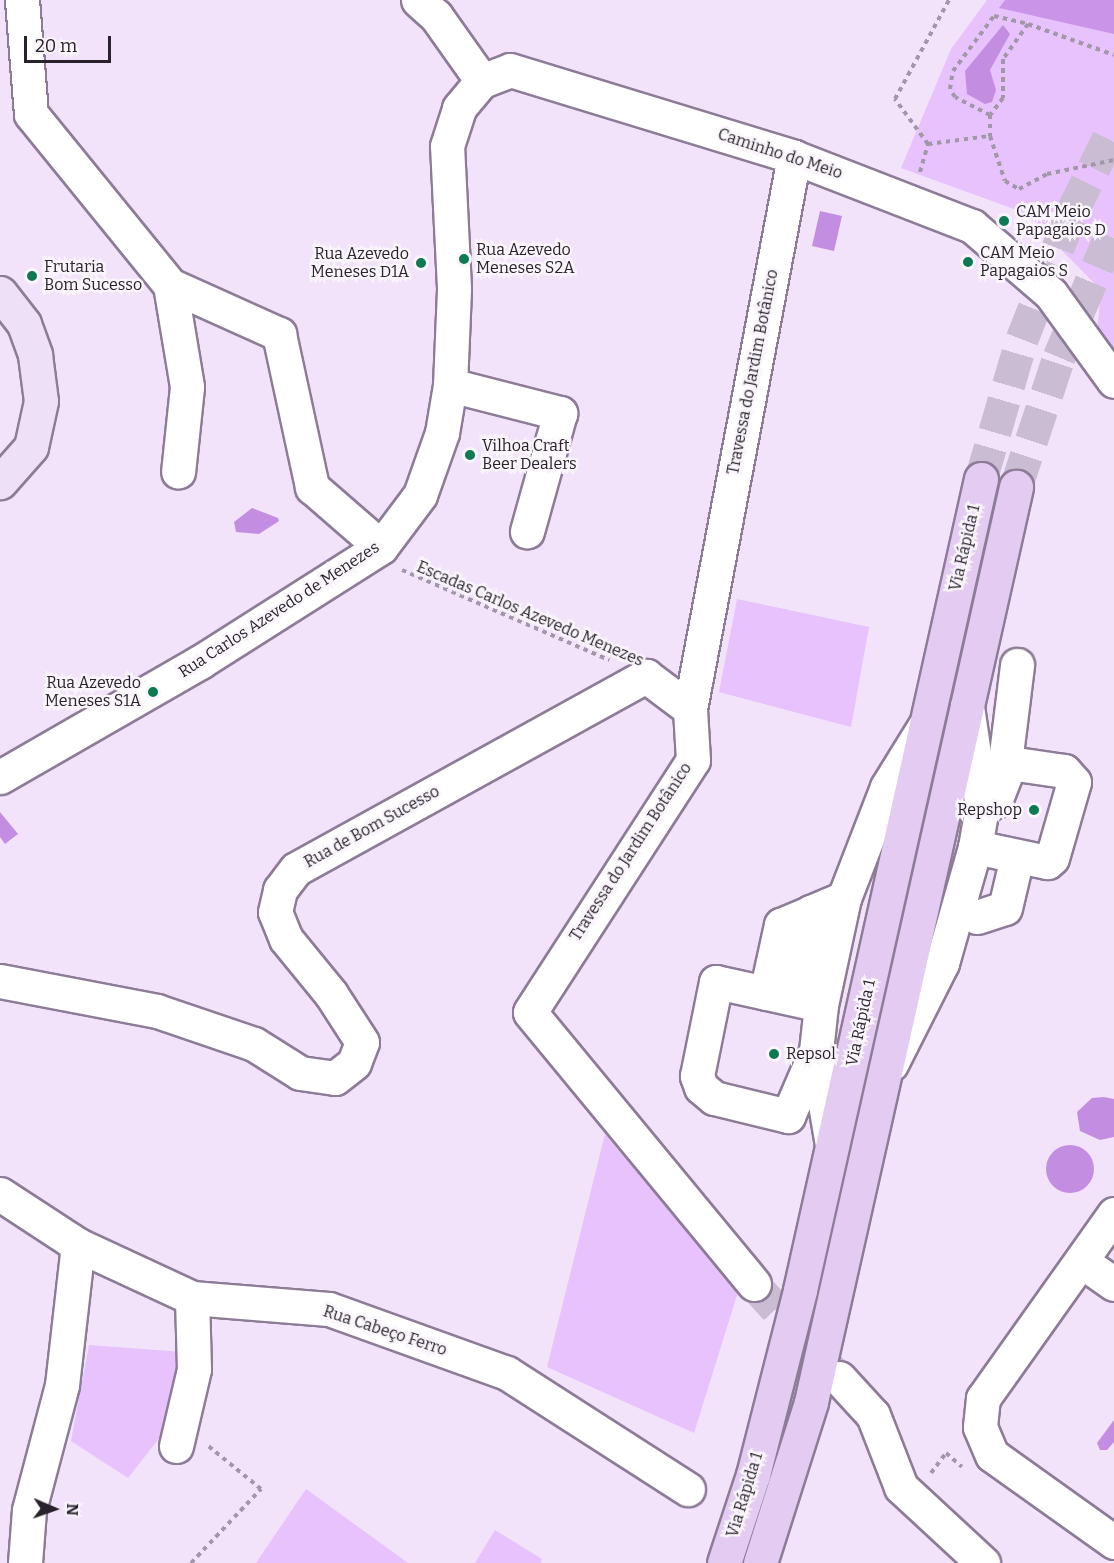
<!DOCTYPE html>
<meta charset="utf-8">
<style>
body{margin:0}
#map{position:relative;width:1114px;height:1563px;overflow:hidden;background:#f2e3fb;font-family:Bitter,serif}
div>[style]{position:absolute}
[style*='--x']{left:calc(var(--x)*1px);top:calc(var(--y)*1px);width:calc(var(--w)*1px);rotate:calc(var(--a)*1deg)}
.green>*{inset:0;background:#e7c2fd}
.forest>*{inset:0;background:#ca95e8}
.water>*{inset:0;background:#c38ee1}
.round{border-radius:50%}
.minor-tunnel>*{height:33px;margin-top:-16.5px;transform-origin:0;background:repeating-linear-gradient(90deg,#cabcd2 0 33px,transparent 0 49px)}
.highway-tunnel>*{height:33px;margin-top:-16.5px;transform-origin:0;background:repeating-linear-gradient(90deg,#cabcd2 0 33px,transparent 0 49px)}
.path>*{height:4px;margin-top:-2px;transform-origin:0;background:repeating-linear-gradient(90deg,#a296a9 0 4.5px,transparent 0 9px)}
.roads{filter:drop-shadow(2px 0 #8d7c97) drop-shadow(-2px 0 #8d7c97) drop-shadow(0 2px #8d7c97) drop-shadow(0 -2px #8d7c97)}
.minor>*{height:33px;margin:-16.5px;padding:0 16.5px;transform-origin:16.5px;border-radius:16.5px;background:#fff}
.major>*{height:33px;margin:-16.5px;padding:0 16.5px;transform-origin:16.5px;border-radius:16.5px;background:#eee0f7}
.highway>*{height:33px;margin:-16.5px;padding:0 16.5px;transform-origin:16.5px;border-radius:16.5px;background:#e3cbf2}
.dots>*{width:16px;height:16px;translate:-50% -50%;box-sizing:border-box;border:3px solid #f9f5fb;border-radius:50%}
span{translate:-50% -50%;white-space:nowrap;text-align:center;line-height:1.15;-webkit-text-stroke:5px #f9f5fb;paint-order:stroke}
.street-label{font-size:16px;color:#29222d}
.poi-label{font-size:16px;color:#29222d}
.left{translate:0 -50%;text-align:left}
.right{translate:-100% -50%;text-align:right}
.north{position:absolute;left:24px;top:1479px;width:60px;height:60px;-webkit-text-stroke:4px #f9f5fb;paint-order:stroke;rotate:92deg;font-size:16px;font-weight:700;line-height:24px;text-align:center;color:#29222d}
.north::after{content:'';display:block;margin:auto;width:21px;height:27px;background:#29222d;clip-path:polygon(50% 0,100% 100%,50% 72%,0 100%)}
.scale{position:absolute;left:24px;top:36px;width:87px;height:27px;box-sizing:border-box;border:3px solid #29222d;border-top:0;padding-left:8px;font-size:18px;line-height:21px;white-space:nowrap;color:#29222d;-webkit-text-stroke:4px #f9f5fb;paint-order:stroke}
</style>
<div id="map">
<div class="green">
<div style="clip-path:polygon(987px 0,1114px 0,1114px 356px,1097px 332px,1101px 290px,1025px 213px,901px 168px,951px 49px)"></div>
<div style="clip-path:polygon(737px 599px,869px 627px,851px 727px,719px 692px)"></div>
<div style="clip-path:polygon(605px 1134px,738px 1292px,694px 1433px,547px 1367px)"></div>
<div style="clip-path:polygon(89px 1345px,183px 1352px,167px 1428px,128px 1478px,71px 1441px)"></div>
<div style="clip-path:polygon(306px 1489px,408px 1563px,256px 1563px)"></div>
<div style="clip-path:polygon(495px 1530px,542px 1559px,541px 1563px,475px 1563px)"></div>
</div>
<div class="forest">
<div style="clip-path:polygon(1005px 0,1114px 0,1114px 34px,999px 8px)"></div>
</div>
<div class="water">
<div style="clip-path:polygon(1003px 25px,1010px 34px,990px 70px,996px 90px,992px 102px,985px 104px,967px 94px,965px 71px)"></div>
<div style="clip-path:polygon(820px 211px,842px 216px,834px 251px,812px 246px)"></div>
<div style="clip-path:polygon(252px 508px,278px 518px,279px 521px,259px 534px,236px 532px,234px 522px)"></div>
<div style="clip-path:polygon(0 812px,18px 834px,5px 844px,0 837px)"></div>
<div style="clip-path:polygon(1104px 1097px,1114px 1099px,1114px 1137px,1100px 1140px,1080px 1131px,1077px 1112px,1092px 1098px)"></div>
<div class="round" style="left:1046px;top:1145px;width:48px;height:48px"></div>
<div style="clip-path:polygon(1114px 1420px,1114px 1442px,1107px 1450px,1100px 1450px,1097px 1443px)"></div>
</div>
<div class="minor-tunnel">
<div style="--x:754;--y:1284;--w:124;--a:47.9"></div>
</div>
<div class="highway-tunnel">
<div style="--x:981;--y:479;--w:146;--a:-73.7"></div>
<div style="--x:1022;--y:339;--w:136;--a:-68.5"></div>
<div style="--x:1072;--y:212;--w:95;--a:-63.7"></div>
<div style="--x:1016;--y:487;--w:137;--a:-71.7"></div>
<div style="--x:1059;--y:357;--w:140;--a:-66.9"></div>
</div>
<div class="path">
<div style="--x:1028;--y:24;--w:43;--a:125.5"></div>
<div style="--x:1003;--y:59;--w:39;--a:90"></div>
<div style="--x:1003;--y:98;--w:21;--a:127"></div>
<div style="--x:990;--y:115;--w:21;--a:90"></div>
<div style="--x:990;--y:136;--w:47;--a:71.6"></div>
<div style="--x:1005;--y:181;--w:16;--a:30"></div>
<div style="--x:1019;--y:189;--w:32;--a:-28"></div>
<div style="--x:1047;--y:174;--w:68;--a:-11.8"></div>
<div style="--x:990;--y:115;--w:39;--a:-153"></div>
<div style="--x:955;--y:97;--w:9;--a:-122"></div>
<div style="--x:950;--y:89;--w:18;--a:-81"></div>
<div style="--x:953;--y:71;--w:69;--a:-53.3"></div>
<div style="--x:994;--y:16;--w:35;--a:13"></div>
<div style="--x:1028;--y:24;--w:91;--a:19.8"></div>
<div style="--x:928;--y:144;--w:56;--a:-126.3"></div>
<div style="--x:895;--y:99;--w:113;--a:-61.4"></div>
<div style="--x:928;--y:144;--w:63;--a:-7.4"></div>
<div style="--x:920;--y:172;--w:29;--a:-74"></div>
<div style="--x:402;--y:570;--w:226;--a:23.5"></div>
<div style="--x:931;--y:1473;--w:25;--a:-53"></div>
<div style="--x:946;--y:1453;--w:21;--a:41"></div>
<div style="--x:191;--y:1563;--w:102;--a:-46.6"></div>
<div style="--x:261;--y:1489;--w:70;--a:-140.8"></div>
</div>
<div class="roads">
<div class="minor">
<div style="--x:22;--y:0;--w:114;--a:85.5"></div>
<div style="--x:31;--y:114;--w:220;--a:50.9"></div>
<div style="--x:170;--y:285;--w:120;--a:24.2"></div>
<div style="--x:279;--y:334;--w:157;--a:77.8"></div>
<div style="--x:312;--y:487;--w:91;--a:41"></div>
<div style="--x:418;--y:0;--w:24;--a:42"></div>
<div style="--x:436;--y:16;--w:80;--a:54.7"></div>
<div style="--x:170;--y:285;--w:103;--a:80.5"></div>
<div style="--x:187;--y:387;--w:85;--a:96"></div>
<div style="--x:450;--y:385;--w:114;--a:14.3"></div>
<div style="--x:560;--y:413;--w:123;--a:105.6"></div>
<div style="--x:1004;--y:770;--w:106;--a:-82.9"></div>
<div style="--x:0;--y:777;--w:231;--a:-29.9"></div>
<div style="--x:200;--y:662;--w:214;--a:-32.4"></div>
<div style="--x:381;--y:547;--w:65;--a:-53.1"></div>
<div style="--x:420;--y:495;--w:66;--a:-70.5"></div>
<div style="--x:442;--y:433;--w:49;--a:-80.5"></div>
<div style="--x:450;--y:385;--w:97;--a:-87.6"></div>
<div style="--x:454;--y:288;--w:142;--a:-92.8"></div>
<div style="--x:447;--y:146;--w:40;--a:-72"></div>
<div style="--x:459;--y:108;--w:35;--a:-50"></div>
<div style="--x:482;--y:81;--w:30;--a:-21"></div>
<div style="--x:510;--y:70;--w:297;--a:17"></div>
<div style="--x:794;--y:157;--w:191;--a:21.2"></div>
<div style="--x:972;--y:226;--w:104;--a:40.7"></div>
<div style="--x:1051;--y:294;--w:107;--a:54.1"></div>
<div style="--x:975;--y:847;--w:74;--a:11.8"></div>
<div style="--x:1047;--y:862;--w:6;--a:-39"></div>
<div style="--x:1052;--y:858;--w:79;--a:-73.9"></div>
<div style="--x:1074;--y:782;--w:15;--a:-132"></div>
<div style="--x:1064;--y:771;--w:55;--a:-171.6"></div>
<div style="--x:1010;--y:763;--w:41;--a:111.5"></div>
<div style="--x:995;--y:801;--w:15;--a:152"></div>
<div style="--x:977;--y:917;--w:29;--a:-18"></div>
<div style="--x:1005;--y:908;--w:52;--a:-76.8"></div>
<div style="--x:0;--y:981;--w:160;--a:10.8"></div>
<div style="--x:157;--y:1011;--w:102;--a:18.8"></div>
<div style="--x:254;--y:1044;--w:54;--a:32.2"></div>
<div style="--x:300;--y:1073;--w:35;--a:8"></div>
<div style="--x:335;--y:1078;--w:24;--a:-38"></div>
<div style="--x:354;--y:1063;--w:22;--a:-69"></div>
<div style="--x:362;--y:1042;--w:57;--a:-122.9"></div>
<div style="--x:331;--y:994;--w:71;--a:-129.3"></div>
<div style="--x:286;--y:939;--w:29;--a:-112"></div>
<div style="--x:275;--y:912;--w:23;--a:-77"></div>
<div style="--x:280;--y:890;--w:26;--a:-53"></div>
<div style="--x:296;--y:869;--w:400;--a:-28.9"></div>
<div style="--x:646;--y:676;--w:55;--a:36.9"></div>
<div style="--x:766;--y:993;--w:70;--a:-77.6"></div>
<div style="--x:781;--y:925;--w:33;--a:-23"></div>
<div style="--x:794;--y:998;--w:88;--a:-78.8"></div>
<div style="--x:811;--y:912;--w:36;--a:-23"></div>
<div style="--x:816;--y:1051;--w:71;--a:113.3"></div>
<div style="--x:788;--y:1116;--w:76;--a:-166.3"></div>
<div style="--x:714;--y:1098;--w:17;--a:-140"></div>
<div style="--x:701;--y:1087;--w:12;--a:-110"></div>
<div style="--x:697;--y:1076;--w:96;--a:-78.6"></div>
<div style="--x:716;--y:982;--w:107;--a:12.4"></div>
<div style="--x:891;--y:1064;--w:113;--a:-63.2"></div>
<div style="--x:942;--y:963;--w:121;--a:-74.1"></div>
<div style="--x:975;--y:847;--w:40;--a:-80"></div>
<div style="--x:982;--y:808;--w:103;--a:-98.4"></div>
<div style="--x:832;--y:1145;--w:95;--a:-99.7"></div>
<div style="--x:816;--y:1051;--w:46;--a:-83.8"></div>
<div style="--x:821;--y:1005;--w:109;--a:-77.9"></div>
<div style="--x:844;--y:898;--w:119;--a:-68.8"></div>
<div style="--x:887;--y:787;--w:70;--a:-58.3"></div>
<div style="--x:0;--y:1194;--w:93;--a:33.2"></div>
<div style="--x:78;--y:1245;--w:126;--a:24.9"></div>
<div style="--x:192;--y:1298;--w:137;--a:4.6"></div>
<div style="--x:329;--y:1309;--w:189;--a:19.8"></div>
<div style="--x:507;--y:1373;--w:215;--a:32.7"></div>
<div style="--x:1114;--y:1214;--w:226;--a:125.4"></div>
<div style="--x:983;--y:1398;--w:29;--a:96"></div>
<div style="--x:980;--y:1427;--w:30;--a:67"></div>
<div style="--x:992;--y:1455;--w:150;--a:35.5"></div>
<div style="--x:1081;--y:1261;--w:40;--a:34.9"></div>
<div style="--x:754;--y:1284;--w:352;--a:-129.5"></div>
<div style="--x:530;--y:1012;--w:300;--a:-57.1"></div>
<div style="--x:693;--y:760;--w:51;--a:-93.4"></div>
<div style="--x:690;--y:709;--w:562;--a:-79.33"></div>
<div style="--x:839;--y:1378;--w:50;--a:47.4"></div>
<div style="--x:873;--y:1415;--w:77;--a:68.7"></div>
<div style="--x:901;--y:1487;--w:112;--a:42.8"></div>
<div style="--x:176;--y:1446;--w:79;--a:-76.8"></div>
<div style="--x:194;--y:1369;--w:71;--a:-91.6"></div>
<div style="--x:25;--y:1563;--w:53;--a:-85.7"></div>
<div style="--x:29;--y:1510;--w:129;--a:-75.2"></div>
<div style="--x:62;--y:1385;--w:141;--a:-83.5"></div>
</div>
<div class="major">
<div style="--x:0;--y:293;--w:39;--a:52"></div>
<div style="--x:24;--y:324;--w:33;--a:70"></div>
<div style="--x:35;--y:355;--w:46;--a:82.6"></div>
<div style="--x:41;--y:401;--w:47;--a:102.3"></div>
<div style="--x:31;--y:447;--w:47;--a:131.5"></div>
</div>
<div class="highway">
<div style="--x:724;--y:1563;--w:93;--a:-71.8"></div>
<div style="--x:753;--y:1475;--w:191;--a:-75.7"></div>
<div style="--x:800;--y:1290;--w:831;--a:-77.42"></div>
<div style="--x:760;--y:1563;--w:169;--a:-72.4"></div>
<div style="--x:811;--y:1402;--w:938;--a:-77.37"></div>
</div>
</div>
<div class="dots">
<div style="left:1004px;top:221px;background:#0d7a54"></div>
<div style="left:464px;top:259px;background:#0d7a54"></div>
<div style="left:968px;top:262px;background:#0d7a54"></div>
<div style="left:421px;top:263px;background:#0d7a54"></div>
<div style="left:32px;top:276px;background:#0d7a54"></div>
<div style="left:470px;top:455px;background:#0d7a54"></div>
<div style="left:153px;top:692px;background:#0d7a54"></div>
<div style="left:1034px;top:810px;background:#0d7a54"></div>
<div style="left:774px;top:1054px;background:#0d7a54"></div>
</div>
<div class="street-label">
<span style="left:780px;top:154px;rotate:18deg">Caminho do Meio</span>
<span style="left:753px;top:372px;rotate:-79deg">Travessa do Jardim Botânico</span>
<span style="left:965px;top:548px;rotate:-77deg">Via Rápida 1</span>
<span style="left:279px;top:610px;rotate:-33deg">Rua Carlos Azevedo de Menezes</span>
<span style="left:530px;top:614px;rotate:23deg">Escadas Carlos Azevedo Menezes</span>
<span style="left:372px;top:827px;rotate:-29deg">Rua de Bom Sucesso</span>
<span style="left:631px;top:852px;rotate:-57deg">Travessa do Jardim Botânico</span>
<span style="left:861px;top:1023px;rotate:-78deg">Via Rápida 1</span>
<span style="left:385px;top:1331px;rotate:18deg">Rua Cabeço Ferro</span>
<span style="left:745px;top:1495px;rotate:-73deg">Via Rápida 1</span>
</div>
<div class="poi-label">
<span class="left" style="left:1016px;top:221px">CAM Meio<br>Papagaios D</span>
<span class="left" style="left:476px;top:259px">Rua Azevedo<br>Meneses S2A</span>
<span class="left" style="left:980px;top:262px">CAM Meio<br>Papagaios S</span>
<span class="right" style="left:409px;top:263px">Rua Azevedo<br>Meneses D1A</span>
<span class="left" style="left:44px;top:276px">Frutaria<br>Bom Sucesso</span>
<span class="left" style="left:482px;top:455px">Vilhoa Craft<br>Beer Dealers</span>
<span class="right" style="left:141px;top:692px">Rua Azevedo<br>Meneses S1A</span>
<span class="right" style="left:1022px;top:810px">Repshop</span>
<span class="left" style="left:786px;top:1054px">Repsol</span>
</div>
<div class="north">N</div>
<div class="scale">20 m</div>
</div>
